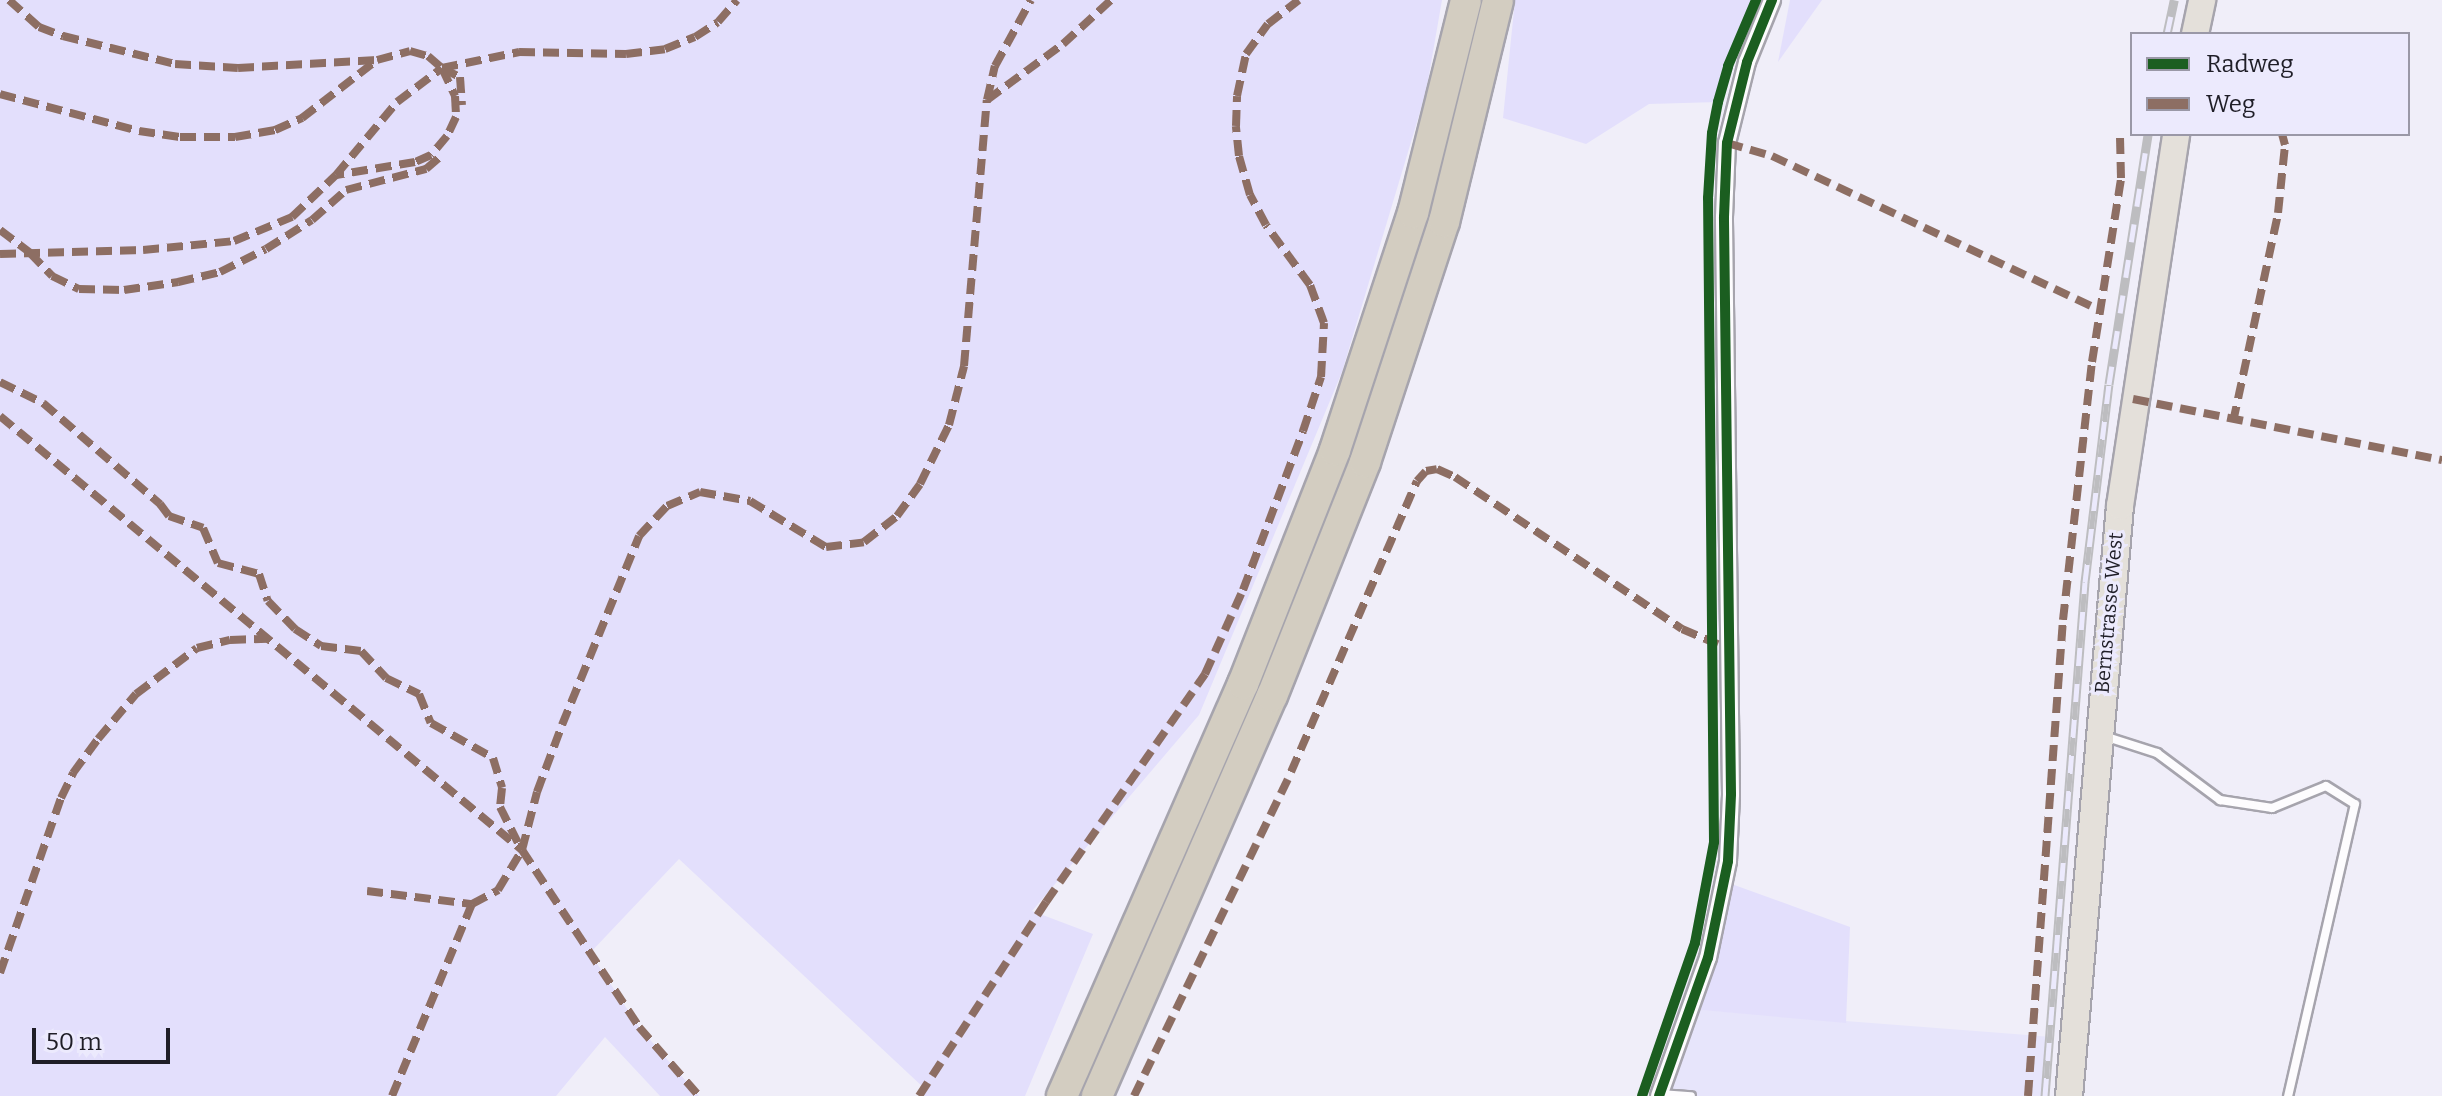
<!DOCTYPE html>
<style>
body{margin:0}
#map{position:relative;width:2442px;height:1096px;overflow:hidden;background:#f0eef9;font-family:Bitter,serif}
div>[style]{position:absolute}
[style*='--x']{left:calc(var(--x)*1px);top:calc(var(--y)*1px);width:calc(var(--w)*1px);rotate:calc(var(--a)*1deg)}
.built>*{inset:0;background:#e7e5fb}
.green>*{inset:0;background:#e3dffc}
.roads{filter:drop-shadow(2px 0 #a6a4ad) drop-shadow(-2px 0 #a6a4ad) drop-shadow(0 2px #a6a4ad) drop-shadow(0 -2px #a6a4ad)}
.service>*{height:8px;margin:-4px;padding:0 4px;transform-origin:4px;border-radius:4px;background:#fdfcfe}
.minor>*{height:16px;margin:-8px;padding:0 8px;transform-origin:8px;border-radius:8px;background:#fdfcfe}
.primary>*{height:26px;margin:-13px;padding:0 13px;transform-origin:13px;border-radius:13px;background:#e4e0da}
.motorway>*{height:30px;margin:-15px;padding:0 15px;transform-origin:15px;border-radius:15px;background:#d3cdc1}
.rail>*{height:9px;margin-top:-4.5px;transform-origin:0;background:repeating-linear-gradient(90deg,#eceafd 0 18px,#bdbdc0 0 36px);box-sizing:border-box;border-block:2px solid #bdbdc0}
.quiet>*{height:8px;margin-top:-4px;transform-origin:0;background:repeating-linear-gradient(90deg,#8d6e63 0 16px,transparent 0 24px)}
.cycleway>*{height:10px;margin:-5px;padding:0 5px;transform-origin:5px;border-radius:5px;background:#1b5e20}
span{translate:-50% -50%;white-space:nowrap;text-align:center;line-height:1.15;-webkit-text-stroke:6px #eceafd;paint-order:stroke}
.street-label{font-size:20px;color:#1f1e27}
.legend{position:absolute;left:2130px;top:32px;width:280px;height:104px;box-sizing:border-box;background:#eceafd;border:2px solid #9a98a7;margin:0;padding:10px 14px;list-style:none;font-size:24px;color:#1f1e27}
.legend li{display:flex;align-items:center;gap:16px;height:40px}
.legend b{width:40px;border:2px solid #9a98a7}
.scale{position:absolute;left:32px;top:1028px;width:138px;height:36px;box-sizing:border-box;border:4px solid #1f1e27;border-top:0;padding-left:10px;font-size:24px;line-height:28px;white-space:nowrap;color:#1f1e27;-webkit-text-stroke:6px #eceafd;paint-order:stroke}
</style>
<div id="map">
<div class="built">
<div style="clip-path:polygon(1690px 1009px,2052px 1037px,2047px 1096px,1659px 1096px)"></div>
</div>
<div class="green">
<div style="clip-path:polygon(0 0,1442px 0,1426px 92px,1342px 372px,1199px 715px,1032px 911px,1093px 934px,1025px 1096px,919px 1096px,924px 1088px,679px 859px,590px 953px,639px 1027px,699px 1096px,660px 1096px,605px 1037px,556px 1096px,0 1096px)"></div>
<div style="clip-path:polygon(1515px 0,1756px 0,1728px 66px,1718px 102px,1649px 104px,1586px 144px,1503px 118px)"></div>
<div style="clip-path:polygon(1790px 0,1822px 0,1778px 62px)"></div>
<div style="clip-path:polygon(1726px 882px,1850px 927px,1846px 1023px,1690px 1009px)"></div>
</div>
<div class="roads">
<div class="service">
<div style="--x:2104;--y:736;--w:56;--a:17.8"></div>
<div style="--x:2157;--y:753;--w:79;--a:36.7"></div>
<div style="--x:2220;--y:800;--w:53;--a:8.7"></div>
<div style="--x:2272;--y:808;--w:58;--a:-22.2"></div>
<div style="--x:2326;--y:786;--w:34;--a:32"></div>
<div style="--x:2355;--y:804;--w:300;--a:102.9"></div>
<div style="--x:1660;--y:1094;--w:31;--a:4"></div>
</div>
<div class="minor">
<div style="--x:1659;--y:1096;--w:146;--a:-70.5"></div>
<div style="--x:1708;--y:958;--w:99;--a:-78.3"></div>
<div style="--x:1728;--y:861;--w:67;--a:-87.4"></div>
<div style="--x:1731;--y:794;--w:577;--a:-90.7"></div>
<div style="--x:1724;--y:217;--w:74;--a:-87.7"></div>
<div style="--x:1727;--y:143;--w:83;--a:-76.1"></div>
<div style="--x:1747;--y:62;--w:67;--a:-68"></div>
</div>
<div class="primary">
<div style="--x:2195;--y:34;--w:35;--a:-78"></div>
<div style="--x:2069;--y:1096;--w:592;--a:-85.06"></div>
<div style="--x:2120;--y:506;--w:376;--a:-81.4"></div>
</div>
<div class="motorway">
<div style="--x:1062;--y:1096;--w:450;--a:-66.3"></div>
<div style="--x:1243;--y:684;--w:251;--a:-68.5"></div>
<div style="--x:1335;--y:450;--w:250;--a:-71.8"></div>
<div style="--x:1413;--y:213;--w:219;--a:-76"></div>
<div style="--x:1097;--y:1096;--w:437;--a:-66.4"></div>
<div style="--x:1272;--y:696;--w:252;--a:-68.3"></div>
<div style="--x:1365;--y:462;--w:253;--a:-71.8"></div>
<div style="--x:1444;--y:222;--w:228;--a:-76.3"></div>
</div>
</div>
<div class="rail">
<div style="--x:2167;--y:34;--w:35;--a:-78"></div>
<div style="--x:2045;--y:1096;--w:516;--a:-85.55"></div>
<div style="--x:2085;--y:582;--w:199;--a:-83.1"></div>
<div style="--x:2109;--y:384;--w:253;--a:-81.1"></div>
</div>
<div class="quiet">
<div style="--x:9;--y:0;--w:40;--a:42"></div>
<div style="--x:39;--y:27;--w:26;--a:21"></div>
<div style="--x:63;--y:36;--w:115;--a:14"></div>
<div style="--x:175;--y:64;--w:63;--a:3.6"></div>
<div style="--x:238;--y:68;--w:139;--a:-3.3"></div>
<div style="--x:442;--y:68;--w:20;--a:27"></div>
<div style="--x:460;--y:77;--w:28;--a:86"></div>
<div style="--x:0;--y:94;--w:144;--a:14.9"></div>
<div style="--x:139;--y:131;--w:41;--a:8.3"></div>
<div style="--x:180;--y:137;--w:55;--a:0"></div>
<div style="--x:235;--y:137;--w:41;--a:-9.9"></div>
<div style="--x:275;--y:130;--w:30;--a:-24"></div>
<div style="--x:302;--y:118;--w:95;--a:-37.7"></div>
<div style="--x:377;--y:60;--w:34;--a:-15"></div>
<div style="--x:410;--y:51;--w:19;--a:16"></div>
<div style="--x:428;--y:56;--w:18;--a:41"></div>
<div style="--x:442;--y:68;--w:31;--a:65"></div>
<div style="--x:455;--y:96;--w:21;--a:87"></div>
<div style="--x:456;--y:117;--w:21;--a:115"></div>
<div style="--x:447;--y:136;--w:25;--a:130"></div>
<div style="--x:431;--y:155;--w:17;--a:156"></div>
<div style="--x:415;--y:162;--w:80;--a:170.7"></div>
<div style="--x:987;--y:100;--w:94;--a:-36.4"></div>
<div style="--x:1063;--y:44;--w:65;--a:-42.5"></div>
<div style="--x:1727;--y:143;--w:47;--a:16.1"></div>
<div style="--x:1772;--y:156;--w:364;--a:25.2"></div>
<div style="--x:0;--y:230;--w:38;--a:37"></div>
<div style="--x:30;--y:253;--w:32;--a:46"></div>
<div style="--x:52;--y:276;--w:30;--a:26"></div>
<div style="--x:79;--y:289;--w:45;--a:1.3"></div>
<div style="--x:124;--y:290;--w:55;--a:-8.4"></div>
<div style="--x:178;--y:282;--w:43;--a:-13.4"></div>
<div style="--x:220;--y:272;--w:51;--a:-26.6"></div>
<div style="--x:266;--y:249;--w:54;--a:-32.2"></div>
<div style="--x:312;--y:220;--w:45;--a:-41.4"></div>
<div style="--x:346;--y:190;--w:83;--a:-14.7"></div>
<div style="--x:426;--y:169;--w:18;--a:-41"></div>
<div style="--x:0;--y:254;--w:143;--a:-1.6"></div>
<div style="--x:143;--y:250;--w:91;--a:-5.6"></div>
<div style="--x:234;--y:241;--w:63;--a:-22.5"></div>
<div style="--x:292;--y:217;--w:61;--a:-43.7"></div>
<div style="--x:336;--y:175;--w:95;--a:-50.1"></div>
<div style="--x:397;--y:102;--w:56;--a:-37.1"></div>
<div style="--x:442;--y:68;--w:79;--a:-11.7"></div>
<div style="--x:519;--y:52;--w:107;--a:1.1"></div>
<div style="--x:626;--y:54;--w:39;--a:-7"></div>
<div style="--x:665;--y:49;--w:32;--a:-22"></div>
<div style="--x:695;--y:37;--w:27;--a:-33"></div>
<div style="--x:718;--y:22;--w:29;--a:-49"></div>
<div style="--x:0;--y:382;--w:48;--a:26"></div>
<div style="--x:43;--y:403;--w:155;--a:40.8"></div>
<div style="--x:160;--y:504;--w:15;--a:53"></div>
<div style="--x:169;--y:516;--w:36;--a:19"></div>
<div style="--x:203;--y:528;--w:38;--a:67"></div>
<div style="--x:218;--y:563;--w:42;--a:15"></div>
<div style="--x:259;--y:574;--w:28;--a:72"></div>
<div style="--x:268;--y:601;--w:39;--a:46"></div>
<div style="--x:295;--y:629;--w:31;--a:33"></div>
<div style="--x:321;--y:646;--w:40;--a:7.1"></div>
<div style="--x:361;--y:651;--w:37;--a:47"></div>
<div style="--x:386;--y:678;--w:37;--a:26"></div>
<div style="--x:419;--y:694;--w:31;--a:68"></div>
<div style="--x:431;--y:723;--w:71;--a:29.4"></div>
<div style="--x:493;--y:758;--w:31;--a:73"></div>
<div style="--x:502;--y:788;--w:19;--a:96"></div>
<div style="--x:500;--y:807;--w:40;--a:63.4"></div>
<div style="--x:2133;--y:399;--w:315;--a:11.2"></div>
<div style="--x:0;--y:416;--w:679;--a:39.74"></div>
<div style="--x:522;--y:850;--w:212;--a:56.5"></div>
<div style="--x:639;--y:1027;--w:91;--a:49"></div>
<div style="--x:2233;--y:422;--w:214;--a:-77.8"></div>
<div style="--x:2278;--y:213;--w:68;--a:-84.1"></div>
<div style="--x:2285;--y:145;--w:11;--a:-105"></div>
<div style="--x:367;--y:891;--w:106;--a:7.1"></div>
<div style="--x:0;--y:973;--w:185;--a:-70.8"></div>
<div style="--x:61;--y:798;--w:28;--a:-64"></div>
<div style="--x:73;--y:773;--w:42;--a:-53.7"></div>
<div style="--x:98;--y:739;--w:59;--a:-49.8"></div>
<div style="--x:136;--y:694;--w:76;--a:-37"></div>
<div style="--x:197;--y:648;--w:34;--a:-14"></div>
<div style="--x:230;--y:640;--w:38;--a:-2"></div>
<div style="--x:392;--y:1096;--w:208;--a:-67.4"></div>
<div style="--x:472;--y:904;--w:30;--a:-28"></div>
<div style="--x:498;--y:890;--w:47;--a:-59"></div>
<div style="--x:522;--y:850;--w:60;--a:-75.5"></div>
<div style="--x:537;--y:792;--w:72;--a:-69.5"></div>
<div style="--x:562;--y:725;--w:204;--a:-67.8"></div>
<div style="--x:639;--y:536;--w:41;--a:-47"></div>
<div style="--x:667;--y:506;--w:36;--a:-23"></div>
<div style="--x:700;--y:492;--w:51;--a:10.2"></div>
<div style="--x:750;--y:501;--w:89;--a:31.2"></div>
<div style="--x:826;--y:547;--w:38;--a:-7"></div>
<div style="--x:864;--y:542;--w:42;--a:-38.2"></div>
<div style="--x:897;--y:516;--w:39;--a:-54"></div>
<div style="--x:920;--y:484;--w:66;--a:-63.8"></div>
<div style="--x:949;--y:425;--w:61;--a:-75.7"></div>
<div style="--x:964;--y:366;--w:267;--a:-85.1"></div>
<div style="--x:987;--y:100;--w:35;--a:-77"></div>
<div style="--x:995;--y:66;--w:75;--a:-61.4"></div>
<div style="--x:919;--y:1096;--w:232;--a:-56.8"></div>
<div style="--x:1046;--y:902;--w:278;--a:-55.1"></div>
<div style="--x:1205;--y:674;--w:92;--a:-65.7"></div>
<div style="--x:1243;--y:590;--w:170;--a:-69.3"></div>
<div style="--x:1303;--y:431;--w:57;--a:-71.6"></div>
<div style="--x:1321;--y:377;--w:54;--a:-86.8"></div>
<div style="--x:1324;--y:323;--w:40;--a:-110.2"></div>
<div style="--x:1310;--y:285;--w:74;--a:-126.3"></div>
<div style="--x:1266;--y:225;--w:34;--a:-118"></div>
<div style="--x:1250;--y:195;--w:41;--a:-105.8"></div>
<div style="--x:1239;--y:156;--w:30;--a:-96"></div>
<div style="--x:1236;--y:126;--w:30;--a:-88"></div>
<div style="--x:1237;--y:96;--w:43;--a:-77.9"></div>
<div style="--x:1246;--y:54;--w:37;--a:-54"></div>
<div style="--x:1268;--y:24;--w:39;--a:-38"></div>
<div style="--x:1134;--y:1096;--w:360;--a:-64.1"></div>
<div style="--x:1291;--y:772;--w:317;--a:-66.6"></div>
<div style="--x:1417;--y:481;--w:13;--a:-48"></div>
<div style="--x:1426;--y:471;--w:11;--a:-10"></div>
<div style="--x:1437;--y:469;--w:20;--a:24"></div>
<div style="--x:1455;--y:477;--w:273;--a:33.8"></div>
<div style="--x:1682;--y:629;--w:39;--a:23"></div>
<div style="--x:2028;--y:1096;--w:477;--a:-85.8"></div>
<div style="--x:2063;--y:620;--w:260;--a:-83.6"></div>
<div style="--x:2092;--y:362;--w:186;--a:-81"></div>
<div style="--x:2121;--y:178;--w:42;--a:-91.4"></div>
</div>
<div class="cycleway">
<div style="--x:1642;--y:1096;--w:162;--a:-70.9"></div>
<div style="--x:1695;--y:943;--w:103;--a:-79.3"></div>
<div style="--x:1714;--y:842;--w:644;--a:-90.53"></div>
<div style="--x:1708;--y:198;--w:65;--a:-86.5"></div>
<div style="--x:1712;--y:133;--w:32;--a:-79"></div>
<div style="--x:1718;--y:102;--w:37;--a:-74"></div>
<div style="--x:1728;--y:66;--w:72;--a:-67"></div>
<div style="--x:1659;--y:1096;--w:146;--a:-70.5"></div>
<div style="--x:1708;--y:958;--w:99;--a:-78.3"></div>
<div style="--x:1728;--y:861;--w:67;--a:-87.4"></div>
<div style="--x:1731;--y:794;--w:577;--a:-90.7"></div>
<div style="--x:1724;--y:217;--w:74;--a:-87.7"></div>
<div style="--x:1727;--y:143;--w:83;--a:-76.1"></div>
<div style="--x:1747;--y:62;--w:67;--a:-68"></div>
</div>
<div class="street-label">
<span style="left:2109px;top:613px;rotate:-85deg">Bernstrasse West</span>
</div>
<ul class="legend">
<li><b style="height:10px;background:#1b5e20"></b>Radweg</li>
<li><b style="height:10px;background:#8d6e63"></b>Weg</li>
</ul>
<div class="scale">50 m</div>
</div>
